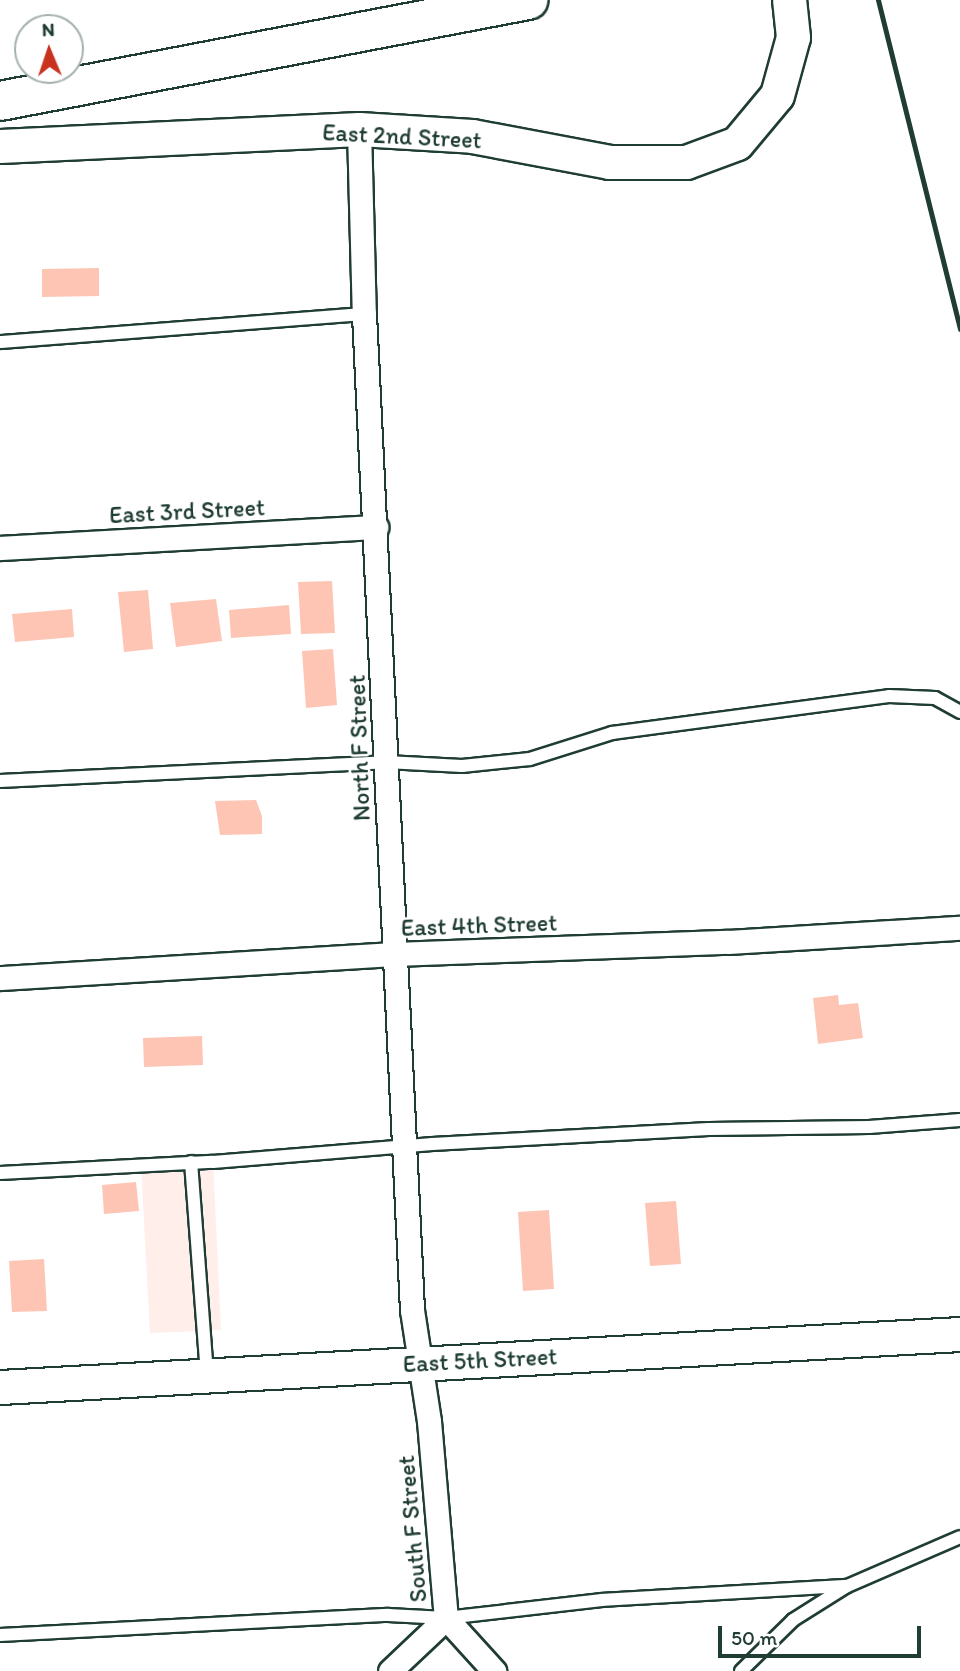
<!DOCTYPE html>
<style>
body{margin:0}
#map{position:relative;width:960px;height:1671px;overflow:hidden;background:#fff;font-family:Itim,sans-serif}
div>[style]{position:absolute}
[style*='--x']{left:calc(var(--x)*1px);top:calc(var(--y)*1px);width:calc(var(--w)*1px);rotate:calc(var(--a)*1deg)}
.built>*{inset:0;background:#ffeee9}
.building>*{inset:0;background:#fec5b5}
.roads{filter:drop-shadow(2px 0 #1f3d34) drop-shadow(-2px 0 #1f3d34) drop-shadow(0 2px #1f3d34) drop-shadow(0 -2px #1f3d34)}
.lane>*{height:12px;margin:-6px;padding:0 6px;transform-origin:6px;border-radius:6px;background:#fff}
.street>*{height:23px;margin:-11.5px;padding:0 11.5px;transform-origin:11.5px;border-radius:11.5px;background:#fff}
.secondary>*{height:33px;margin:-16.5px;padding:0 16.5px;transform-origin:16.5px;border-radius:16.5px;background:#fff}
.highway>*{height:38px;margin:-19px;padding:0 19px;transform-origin:19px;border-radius:19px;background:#fff}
.rail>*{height:5px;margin:-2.5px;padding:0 2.5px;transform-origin:2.5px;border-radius:2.5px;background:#1f3d34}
span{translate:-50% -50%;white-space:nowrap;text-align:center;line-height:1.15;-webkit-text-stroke:5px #fff;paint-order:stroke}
.street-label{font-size:24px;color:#1f3d34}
.north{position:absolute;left:14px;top:14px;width:70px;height:70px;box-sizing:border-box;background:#fff;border:2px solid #a5b1ae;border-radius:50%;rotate:358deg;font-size:19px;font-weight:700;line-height:28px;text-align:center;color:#1f3d34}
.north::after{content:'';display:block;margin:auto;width:24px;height:32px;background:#c8321e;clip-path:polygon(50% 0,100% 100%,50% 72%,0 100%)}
.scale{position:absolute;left:718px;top:1626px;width:203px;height:32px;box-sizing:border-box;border:4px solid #1f3d34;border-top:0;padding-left:9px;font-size:21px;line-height:24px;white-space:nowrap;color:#1f3d34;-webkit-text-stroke:5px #fff;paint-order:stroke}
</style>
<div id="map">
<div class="built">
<div style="clip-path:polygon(213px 1162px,221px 1330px,150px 1333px,141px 1165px)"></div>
</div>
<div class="building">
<div style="clip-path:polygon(99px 268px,99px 296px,42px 297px,42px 269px)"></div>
<div style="clip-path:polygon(332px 581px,335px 633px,301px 634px,298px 582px)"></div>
<div style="clip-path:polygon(148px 590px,153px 649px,124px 652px,118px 592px)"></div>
<div style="clip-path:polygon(216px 599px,222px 641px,176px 647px,170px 603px)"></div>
<div style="clip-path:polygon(289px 605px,291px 634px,231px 638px,229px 610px)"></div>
<div style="clip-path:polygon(72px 609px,74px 637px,15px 642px,12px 614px)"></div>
<div style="clip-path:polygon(333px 649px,337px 705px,306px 708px,302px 651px)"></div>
<div style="clip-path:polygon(256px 800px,262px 816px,262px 834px,220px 835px,215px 801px)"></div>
<div style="clip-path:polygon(838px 995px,839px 1005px,858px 1003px,863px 1038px,818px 1044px,813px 998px)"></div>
<div style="clip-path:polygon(202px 1036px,203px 1065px,144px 1067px,143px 1038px)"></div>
<div style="clip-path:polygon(136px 1182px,139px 1211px,104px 1214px,102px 1185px)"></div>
<div style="clip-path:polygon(676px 1201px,681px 1264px,650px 1266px,645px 1203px)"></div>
<div style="clip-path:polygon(549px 1210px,554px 1289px,523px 1291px,518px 1212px)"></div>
<div style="clip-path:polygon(44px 1259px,47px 1311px,12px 1312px,9px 1261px)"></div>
</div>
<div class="roads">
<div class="lane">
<div style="--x:0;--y:342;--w:365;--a:-4.4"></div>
<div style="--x:0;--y:781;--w:386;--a:-2.8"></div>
<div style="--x:386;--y:762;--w:76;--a:3"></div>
<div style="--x:462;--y:766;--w:68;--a:-5.9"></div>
<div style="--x:530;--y:759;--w:86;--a:-17.6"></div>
<div style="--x:612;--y:733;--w:279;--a:-7.6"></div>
<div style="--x:889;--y:696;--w:46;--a:2.5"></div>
<div style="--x:935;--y:698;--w:29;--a:29"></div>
<div style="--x:191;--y:1162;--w:213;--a:85.7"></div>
<div style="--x:0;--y:1173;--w:213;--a:-3"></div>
<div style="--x:213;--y:1162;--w:220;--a:-4.7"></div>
<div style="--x:432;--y:1144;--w:277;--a:-3.1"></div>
<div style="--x:709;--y:1129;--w:160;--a:-0.7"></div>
<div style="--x:869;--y:1127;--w:91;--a:-4.4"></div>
<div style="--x:0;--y:1635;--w:389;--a:-3"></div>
<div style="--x:388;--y:1615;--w:58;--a:3"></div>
<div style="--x:446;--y:1618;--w:157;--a:-6.6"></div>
<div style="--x:602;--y:1600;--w:245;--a:-3.3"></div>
<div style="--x:741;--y:1671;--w:73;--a:-44.4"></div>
<div style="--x:793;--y:1620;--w:64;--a:-32.2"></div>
<div style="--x:847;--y:1586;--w:123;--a:-23.4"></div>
</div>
<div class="street">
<div style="--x:359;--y:129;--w:185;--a:88.5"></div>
<div style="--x:364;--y:314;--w:997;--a:87.24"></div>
<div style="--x:412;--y:1310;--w:112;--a:81.3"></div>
<div style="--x:429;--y:1421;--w:198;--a:85.1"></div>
<div style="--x:446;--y:1618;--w:72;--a:47.8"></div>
<div style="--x:0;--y:548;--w:377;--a:-3.2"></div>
<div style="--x:0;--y:978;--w:395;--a:-3.5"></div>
<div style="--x:394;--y:954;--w:334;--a:-2.1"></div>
<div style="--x:728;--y:942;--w:232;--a:-3.5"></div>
<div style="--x:390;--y:1671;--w:77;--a:-43.4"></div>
</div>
<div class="secondary">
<div style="--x:0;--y:146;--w:359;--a:-2.7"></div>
<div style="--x:359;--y:129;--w:113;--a:3.5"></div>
<div style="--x:472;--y:136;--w:139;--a:10.7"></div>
<div style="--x:609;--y:162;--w:77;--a:0"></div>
<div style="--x:686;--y:162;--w:54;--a:-20.4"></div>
<div style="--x:737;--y:143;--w:62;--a:-50.2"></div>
<div style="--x:777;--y:95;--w:60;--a:-74.6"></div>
<div style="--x:793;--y:37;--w:37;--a:-96"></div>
<div style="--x:0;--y:1387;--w:961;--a:-3.16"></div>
</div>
<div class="highway">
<div style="--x:0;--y:101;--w:538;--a:-10.83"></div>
</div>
</div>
<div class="rail">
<div style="--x:878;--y:0;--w:339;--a:76"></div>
</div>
<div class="street-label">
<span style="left:402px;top:136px;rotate:3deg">East 2nd Street</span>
<span style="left:187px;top:511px;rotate:-3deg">East 3rd Street</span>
<span style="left:359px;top:748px;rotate:-92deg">North F Street</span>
<span style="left:479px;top:925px;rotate:-2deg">East 4th Street</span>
<span style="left:480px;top:1360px;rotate:-3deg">East 5th Street</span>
<span style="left:412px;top:1529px;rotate:-95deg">South F Street</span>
</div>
<div class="north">N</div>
<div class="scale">50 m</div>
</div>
